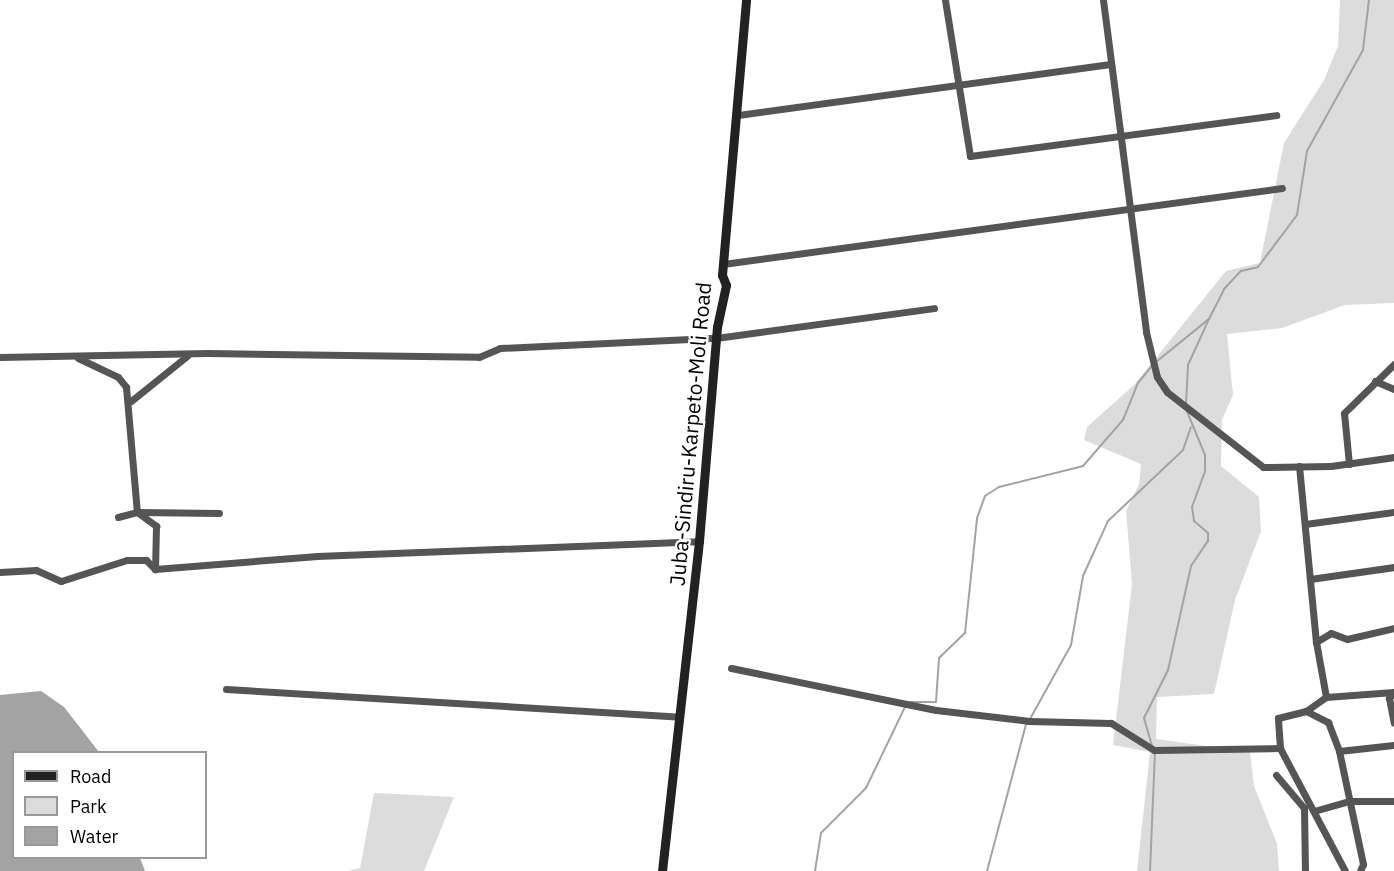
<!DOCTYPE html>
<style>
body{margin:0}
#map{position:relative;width:1394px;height:871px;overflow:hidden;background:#fff;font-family:"IBM Plex Sans",sans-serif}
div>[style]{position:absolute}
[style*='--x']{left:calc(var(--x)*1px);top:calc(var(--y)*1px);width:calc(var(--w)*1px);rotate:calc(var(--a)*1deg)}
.green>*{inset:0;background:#dcdcdc}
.water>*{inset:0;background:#a3a3a3}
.stream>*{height:2px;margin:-1px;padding:0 1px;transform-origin:1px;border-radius:1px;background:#a3a3a3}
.street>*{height:7px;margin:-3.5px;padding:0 3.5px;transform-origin:3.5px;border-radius:3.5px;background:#555}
.secondary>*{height:9px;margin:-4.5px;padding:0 4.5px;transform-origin:4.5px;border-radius:4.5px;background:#222}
span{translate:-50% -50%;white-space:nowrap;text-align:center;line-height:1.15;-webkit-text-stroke:4.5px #fff;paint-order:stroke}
.street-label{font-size:21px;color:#000}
.legend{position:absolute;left:12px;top:751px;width:195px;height:108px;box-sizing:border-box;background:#fff;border:2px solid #999;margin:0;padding:8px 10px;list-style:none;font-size:18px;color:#000}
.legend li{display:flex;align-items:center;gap:12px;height:30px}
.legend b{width:30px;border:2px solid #999}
</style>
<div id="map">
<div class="green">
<div style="clip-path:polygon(1340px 0,1394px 0,1394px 303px,1345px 305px,1282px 328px,1227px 334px,1233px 395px,1222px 420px,1221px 466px,1259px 497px,1261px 531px,1235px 600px,1214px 694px,1157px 697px,1156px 739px,1250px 752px,1254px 786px,1277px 844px,1279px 871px,1137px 871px,1150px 752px,1113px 745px,1132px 584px,1126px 511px,1139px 484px,1141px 464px,1084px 440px,1087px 427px,1134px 385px,1226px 271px,1260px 263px,1284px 143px,1324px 80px,1338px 46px)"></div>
<div style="clip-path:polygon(374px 793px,454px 797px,424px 871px,347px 871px,360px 868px)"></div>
</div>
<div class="water">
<div style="clip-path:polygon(41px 691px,64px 707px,99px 752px,14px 752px,14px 858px,140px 858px,145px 871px,0 871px,0 695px)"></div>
</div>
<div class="stream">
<div style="--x:1156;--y:362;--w:68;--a:-39.1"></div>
<div style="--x:1209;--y:319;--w:34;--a:-63"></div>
<div style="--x:1224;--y:289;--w:25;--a:-47"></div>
<div style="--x:1241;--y:271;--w:17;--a:-13"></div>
<div style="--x:1258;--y:267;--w:65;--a:-53.1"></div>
<div style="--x:1297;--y:215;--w:65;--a:-81.1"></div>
<div style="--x:1307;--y:151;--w:115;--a:-61"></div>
<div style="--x:1363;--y:50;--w:50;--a:-83.2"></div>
<div style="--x:1186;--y:404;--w:39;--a:-87"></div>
<div style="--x:1188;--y:365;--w:51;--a:-65.5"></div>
<div style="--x:910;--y:702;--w:26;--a:0"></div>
<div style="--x:936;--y:702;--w:44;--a:-86.1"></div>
<div style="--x:939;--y:658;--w:36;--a:-44"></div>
<div style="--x:965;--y:633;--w:116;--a:-84"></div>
<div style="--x:977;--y:518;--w:23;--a:-70"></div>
<div style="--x:985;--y:496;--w:17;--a:-33"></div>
<div style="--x:999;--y:487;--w:87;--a:-14"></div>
<div style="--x:1083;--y:466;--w:61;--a:-49"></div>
<div style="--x:1123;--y:420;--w:40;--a:-68"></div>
<div style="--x:1138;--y:383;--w:22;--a:-51"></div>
<div style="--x:1030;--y:719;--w:85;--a:-61"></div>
<div style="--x:1071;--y:645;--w:70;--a:-80.1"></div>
<div style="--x:1083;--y:576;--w:60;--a:-65.6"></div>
<div style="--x:1108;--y:521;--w:103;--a:-43.4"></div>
<div style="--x:1183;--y:450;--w:24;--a:-71"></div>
<div style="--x:1152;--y:746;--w:29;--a:-106"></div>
<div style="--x:1144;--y:718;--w:54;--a:-63.4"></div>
<div style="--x:1168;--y:670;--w:107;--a:-77.5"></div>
<div style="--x:1191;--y:566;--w:30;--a:-56"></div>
<div style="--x:1208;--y:541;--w:8;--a:-90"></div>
<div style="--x:1208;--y:533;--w:18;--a:-139"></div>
<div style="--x:1194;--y:521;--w:14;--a:-98"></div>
<div style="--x:1192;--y:507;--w:37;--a:-70"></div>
<div style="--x:1205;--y:472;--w:17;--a:-90"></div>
<div style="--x:1205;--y:455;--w:50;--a:-112.4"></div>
<div style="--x:815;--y:871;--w:38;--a:-81"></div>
<div style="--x:821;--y:833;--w:64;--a:-45"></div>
<div style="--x:866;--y:788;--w:92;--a:-64.3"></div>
<div style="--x:987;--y:871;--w:152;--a:-75.1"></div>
<div style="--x:1150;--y:871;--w:119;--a:-87.6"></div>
</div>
<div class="street">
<div style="--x:945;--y:0;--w:158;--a:80.9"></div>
<div style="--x:970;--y:156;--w:309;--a:-7.6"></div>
<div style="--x:1103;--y:0;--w:335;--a:82.6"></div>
<div style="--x:1146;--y:332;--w:46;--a:76.3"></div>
<div style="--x:1157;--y:377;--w:18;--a:56"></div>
<div style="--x:1167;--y:392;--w:122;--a:38"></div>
<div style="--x:1263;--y:467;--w:68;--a:-0.8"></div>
<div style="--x:1331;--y:466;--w:64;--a:-8.1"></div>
<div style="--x:738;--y:115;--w:374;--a:-7.8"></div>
<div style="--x:723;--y:264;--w:564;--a:-7.74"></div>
<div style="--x:0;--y:357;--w:208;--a:-1.1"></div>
<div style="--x:208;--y:353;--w:271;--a:0.8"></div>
<div style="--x:479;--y:357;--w:23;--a:-23"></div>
<div style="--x:500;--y:348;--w:216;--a:-2.7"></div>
<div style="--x:716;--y:338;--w:220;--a:-7.8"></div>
<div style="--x:78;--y:358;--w:44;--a:25.4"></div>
<div style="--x:118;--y:377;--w:13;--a:51"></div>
<div style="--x:126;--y:387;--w:125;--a:85"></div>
<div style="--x:137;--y:512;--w:24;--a:36"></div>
<div style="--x:156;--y:526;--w:43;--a:91.3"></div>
<div style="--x:1375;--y:381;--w:21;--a:23"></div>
<div style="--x:131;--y:401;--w:72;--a:-38.8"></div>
<div style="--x:1349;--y:464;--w:51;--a:-95.6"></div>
<div style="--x:1344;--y:413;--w:70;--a:-44.4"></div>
<div style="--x:1299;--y:466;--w:177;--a:84.5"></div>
<div style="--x:118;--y:517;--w:20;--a:-15"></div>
<div style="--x:137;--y:512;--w:82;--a:0.7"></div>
<div style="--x:1305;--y:524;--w:90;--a:-7.7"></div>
<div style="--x:0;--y:572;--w:36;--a:-3"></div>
<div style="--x:36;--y:570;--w:27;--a:24"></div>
<div style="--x:61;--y:581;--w:69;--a:-17.7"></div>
<div style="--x:127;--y:560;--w:19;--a:0"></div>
<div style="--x:146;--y:560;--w:13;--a:45"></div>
<div style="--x:155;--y:569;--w:163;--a:-4.6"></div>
<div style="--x:317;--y:556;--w:382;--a:-2.2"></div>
<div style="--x:1310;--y:579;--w:85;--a:-8.1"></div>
<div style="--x:731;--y:668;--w:209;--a:11.6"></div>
<div style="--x:936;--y:710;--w:94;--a:6.7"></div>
<div style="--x:1029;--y:721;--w:82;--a:1.4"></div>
<div style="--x:1111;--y:723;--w:51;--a:32.1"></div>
<div style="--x:1154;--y:750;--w:126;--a:-0.9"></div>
<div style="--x:226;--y:689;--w:455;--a:3.5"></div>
<div style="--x:1394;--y:692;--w:8;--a:130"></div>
<div style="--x:1389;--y:698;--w:25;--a:79"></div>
<div style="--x:1326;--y:697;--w:68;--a:-4.2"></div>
<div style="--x:1306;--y:711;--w:25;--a:27"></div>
<div style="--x:1328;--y:722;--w:31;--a:69"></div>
<div style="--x:1339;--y:751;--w:55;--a:-6.2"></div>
<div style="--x:1339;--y:751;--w:116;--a:78"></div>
<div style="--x:1363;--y:864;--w:8;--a:113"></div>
<div style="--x:1276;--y:775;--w:43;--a:49.7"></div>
<div style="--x:1304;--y:808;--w:63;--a:89.1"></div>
<div style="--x:1314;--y:811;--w:37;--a:-16"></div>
<div style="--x:1350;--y:801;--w:44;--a:0"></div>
<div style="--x:1345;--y:871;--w:139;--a:-117.9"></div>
<div style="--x:1280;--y:748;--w:30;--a:-94"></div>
<div style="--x:1278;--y:718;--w:29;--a:-14"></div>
<div style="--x:1306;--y:711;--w:24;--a:-35"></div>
<div style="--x:1326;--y:697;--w:56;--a:-100.3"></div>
<div style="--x:1316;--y:642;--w:17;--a:-31"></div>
<div style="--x:1331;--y:633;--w:17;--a:21"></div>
<div style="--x:1347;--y:639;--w:48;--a:-13.2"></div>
</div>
<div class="secondary">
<div style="--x:662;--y:871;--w:332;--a:-83.6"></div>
<div style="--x:699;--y:541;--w:215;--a:-85.2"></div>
<div style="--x:717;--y:327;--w:43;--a:-77.9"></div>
<div style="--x:726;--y:285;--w:11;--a:-112"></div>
<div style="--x:722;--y:275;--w:276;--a:-85"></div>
</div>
<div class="street-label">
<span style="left:690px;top:434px;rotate:-85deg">Juba-Sindiru-Karpeto-Moli Road</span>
</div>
<ul class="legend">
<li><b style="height:8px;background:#222"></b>Road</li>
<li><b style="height:16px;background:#dcdcdc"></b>Park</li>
<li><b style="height:16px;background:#a3a3a3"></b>Water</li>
</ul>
</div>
